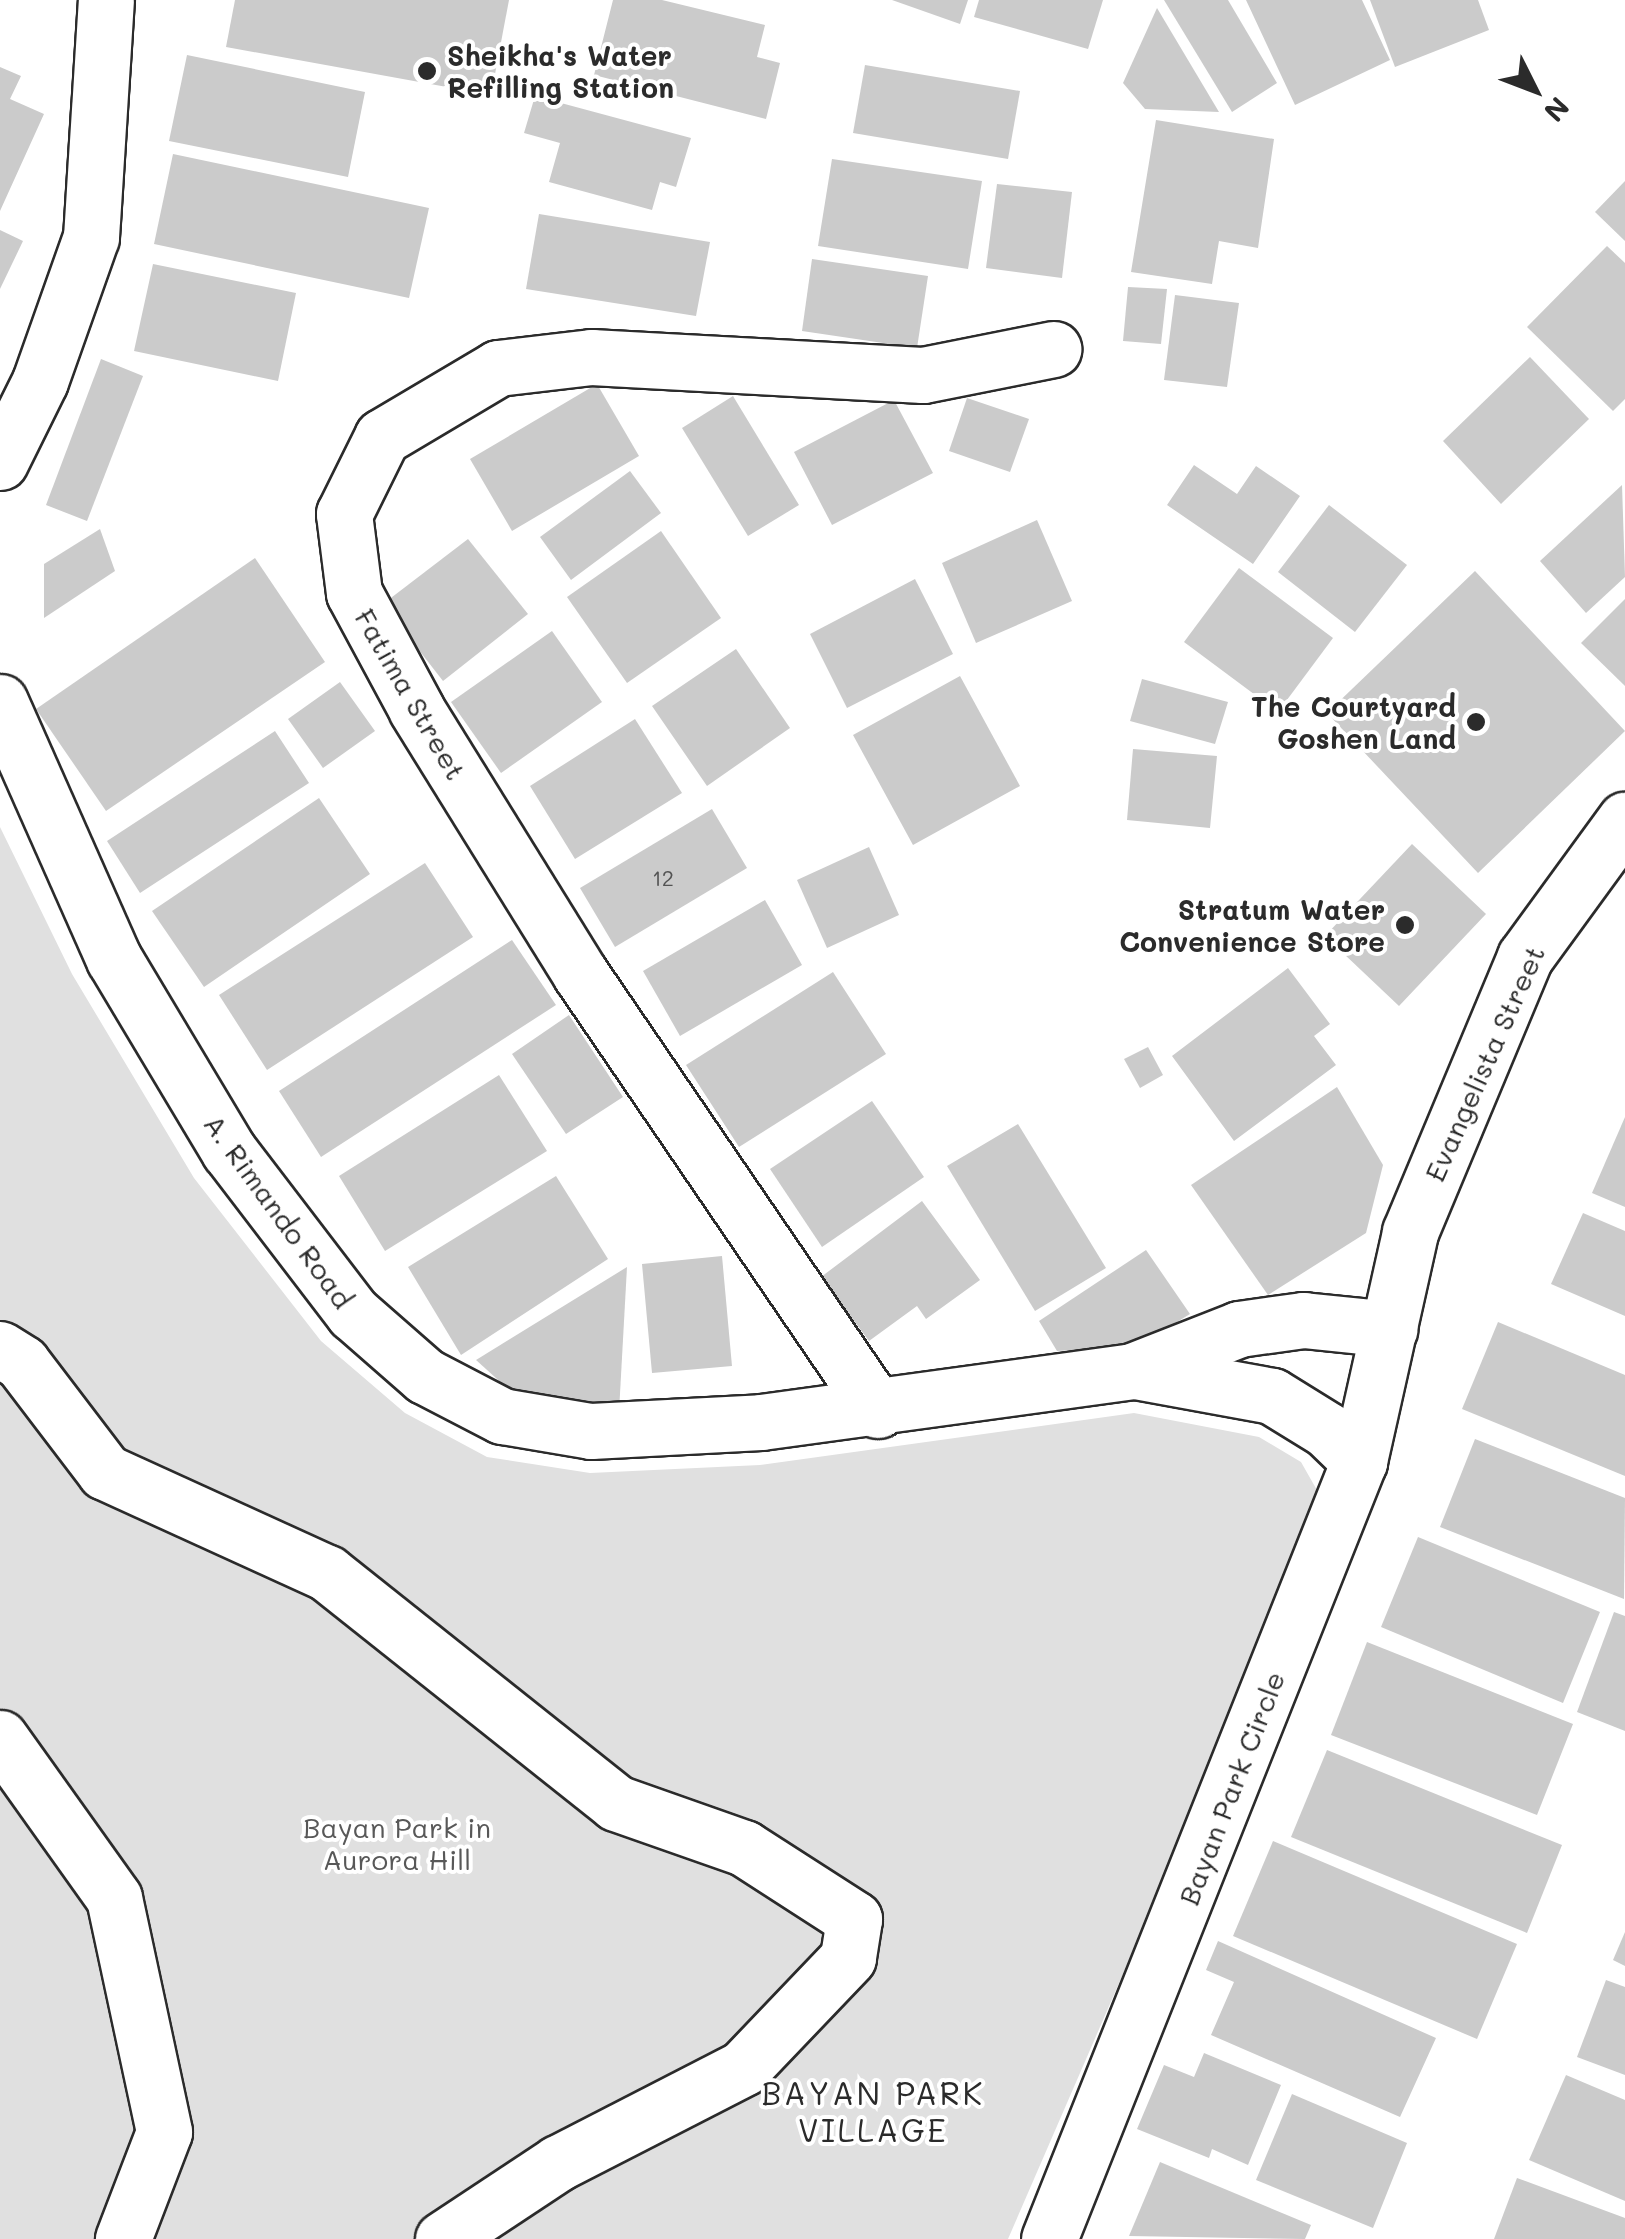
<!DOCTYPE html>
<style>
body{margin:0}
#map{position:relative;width:1625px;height:2239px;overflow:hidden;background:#fff;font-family:Mali,sans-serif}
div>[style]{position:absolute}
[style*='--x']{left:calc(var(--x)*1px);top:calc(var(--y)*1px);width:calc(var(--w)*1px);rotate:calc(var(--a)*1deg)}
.green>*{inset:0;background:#e0e0e0}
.building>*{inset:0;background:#cbcbcb}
.roads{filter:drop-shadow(2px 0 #2b2b2b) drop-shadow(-2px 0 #2b2b2b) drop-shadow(0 2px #2b2b2b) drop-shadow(0 -2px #2b2b2b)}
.street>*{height:55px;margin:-27.5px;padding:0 27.5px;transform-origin:27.5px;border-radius:27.5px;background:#fff}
.secondary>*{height:55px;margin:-27.5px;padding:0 27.5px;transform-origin:27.5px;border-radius:27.5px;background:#fff}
.dots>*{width:28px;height:28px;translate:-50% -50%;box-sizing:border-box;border:5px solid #fff;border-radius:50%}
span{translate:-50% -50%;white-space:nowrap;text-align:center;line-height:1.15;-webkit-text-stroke:8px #fff;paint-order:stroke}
.number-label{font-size:22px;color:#535353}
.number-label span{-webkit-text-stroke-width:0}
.poi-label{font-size:28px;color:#2b2b2b;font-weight:700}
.left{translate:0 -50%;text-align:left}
.right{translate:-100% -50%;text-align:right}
.street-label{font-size:28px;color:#2b2b2b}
.park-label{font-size:28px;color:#585858}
.quarter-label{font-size:32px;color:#2b2b2b;letter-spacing:2.5px}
.north{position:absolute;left:1485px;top:40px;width:100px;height:100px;-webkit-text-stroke:8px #fff;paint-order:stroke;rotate:132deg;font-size:28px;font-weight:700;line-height:40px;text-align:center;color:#2b2b2b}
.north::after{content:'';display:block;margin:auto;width:35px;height:45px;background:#2b2b2b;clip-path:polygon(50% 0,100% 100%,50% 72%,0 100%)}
</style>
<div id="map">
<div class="green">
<div style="clip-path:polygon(0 827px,72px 974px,194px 1178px,321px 1341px,405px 1413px,487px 1457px,590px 1473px,760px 1465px,1134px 1413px,1259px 1437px,1301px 1462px,1326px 1506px,1008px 2239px,0 2239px)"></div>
</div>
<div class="building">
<div style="clip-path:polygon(235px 0,509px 0,491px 95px,226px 47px)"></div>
<div style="clip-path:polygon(613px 0,662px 0,765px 25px,757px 57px,780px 63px,766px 119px,594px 75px)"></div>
<div style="clip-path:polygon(892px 0,968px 0,960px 24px)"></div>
<div style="clip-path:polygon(979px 0,1103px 0,1088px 49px,974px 17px)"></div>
<div style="clip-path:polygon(1164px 0,1228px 0,1277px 83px,1232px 112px)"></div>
<div style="clip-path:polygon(1246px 0,1362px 0,1390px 60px,1295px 105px)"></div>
<div style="clip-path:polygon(1370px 0,1478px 0,1489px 30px,1395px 67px)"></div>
<div style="clip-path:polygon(1157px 8px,1219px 112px,1145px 109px,1123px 83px)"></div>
<div style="clip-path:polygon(187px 55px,365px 92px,348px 177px,169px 141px)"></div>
<div style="clip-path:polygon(865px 65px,1020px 91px,1008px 159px,853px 133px)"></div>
<div style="clip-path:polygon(0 67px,21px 76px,10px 99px,44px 114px,0 211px)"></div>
<div style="clip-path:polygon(535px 96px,691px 138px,676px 187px,660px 182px,652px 210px,549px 182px,560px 143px,524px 133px)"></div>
<div style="clip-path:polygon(1156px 120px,1274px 139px,1258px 248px,1219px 241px,1212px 284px,1131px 272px)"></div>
<div style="clip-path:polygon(173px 154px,429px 208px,409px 298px,154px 244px)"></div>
<div style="clip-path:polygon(832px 159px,982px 181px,968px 269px,818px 246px)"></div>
<div style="clip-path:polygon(1625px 181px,1625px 241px,1595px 212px)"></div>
<div style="clip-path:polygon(997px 184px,1072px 192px,1062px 278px,986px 268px)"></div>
<div style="clip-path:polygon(539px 214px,710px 242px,696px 316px,526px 289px)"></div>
<div style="clip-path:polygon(0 230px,23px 241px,0 289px)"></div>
<div style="clip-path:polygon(1607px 246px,1625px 263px,1625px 399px,1613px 411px,1527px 327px)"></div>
<div style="clip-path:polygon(812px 259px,928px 276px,917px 348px,802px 331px)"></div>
<div style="clip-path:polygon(153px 264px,296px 293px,278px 381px,134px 351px)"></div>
<div style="clip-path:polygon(1128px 287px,1167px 289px,1161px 344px,1123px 341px)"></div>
<div style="clip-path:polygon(1175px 295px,1239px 303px,1227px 387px,1164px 380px)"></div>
<div style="clip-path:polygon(1530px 357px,1589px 419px,1501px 504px,1443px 441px)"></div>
<div style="clip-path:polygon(101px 359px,143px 376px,87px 521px,46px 505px)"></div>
<div style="clip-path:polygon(597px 384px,639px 456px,512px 531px,470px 459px)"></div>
<div style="clip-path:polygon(733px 396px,799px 505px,748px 536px,682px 428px)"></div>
<div style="clip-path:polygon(967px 398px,1029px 419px,1010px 472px,949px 451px)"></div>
<div style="clip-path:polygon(894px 400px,933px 473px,832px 525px,794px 452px)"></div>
<div style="clip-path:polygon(1194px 465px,1237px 494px,1256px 466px,1300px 496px,1253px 564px,1167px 505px)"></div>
<div style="clip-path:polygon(630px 471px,661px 513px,571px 580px,540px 537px)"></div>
<div style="clip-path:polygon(1622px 485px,1625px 577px,1586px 613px,1540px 561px)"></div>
<div style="clip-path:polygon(1329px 505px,1407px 565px,1355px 632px,1278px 572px)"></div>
<div style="clip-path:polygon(1037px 520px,1072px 601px,976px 643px,942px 563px)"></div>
<div style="clip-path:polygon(100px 529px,115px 571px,44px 618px,44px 564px)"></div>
<div style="clip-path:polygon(661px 531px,721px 618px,627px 683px,567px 597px)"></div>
<div style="clip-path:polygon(468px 539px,528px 614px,443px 681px,383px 604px)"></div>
<div style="clip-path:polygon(255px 558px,325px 662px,106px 811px,36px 709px)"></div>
<div style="clip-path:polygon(1239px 568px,1333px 638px,1278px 712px,1184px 642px)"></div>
<div style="clip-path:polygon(1475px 571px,1625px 731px,1478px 873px,1327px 713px)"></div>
<div style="clip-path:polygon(915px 579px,953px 654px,847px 708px,810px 634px)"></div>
<div style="clip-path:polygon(1625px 599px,1625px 686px,1581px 643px)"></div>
<div style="clip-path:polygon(552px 631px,602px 702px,501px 773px,451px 702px)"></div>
<div style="clip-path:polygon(736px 649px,790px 728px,707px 786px,652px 706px)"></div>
<div style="clip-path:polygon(960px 676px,1020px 786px,913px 845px,853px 735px)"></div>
<div style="clip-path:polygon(1142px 679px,1228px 702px,1215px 744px,1130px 721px)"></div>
<div style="clip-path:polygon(340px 682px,375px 731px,323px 768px,288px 719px)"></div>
<div style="clip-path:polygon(635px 719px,682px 793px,575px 859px,530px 786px)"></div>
<div style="clip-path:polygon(275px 731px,309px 783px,140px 893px,107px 841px)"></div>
<div style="clip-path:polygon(1133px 749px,1217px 756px,1210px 828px,1127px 820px)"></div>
<div style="clip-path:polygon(319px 798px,370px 874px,204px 987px,152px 911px)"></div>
<div style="clip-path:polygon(712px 809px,747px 868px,615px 947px,580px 888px)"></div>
<div style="clip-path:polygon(1412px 844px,1486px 914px,1399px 1006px,1325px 936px)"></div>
<div style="clip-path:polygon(869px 847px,899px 915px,827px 948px,797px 880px)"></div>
<div style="clip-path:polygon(425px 863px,473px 937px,267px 1070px,219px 995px)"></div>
<div style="clip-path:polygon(765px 900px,802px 965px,680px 1036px,643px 971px)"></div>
<div style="clip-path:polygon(512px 940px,556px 1005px,321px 1157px,279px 1091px)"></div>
<div style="clip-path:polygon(1288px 968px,1330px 1024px,1314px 1036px,1336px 1065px,1234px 1141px,1172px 1056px)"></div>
<div style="clip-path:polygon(833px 972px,886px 1054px,739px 1147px,686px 1065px)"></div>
<div style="clip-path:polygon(569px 1015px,623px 1097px,566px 1134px,512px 1054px)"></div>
<div style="clip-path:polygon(1148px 1047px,1163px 1075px,1140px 1088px,1124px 1059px)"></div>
<div style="clip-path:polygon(499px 1075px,547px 1151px,385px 1251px,339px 1176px)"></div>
<div style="clip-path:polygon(1337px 1087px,1383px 1165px,1366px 1233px,1268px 1295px,1191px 1185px)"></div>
<div style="clip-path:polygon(872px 1101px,924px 1177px,822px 1247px,770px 1169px)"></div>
<div style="clip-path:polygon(1625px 1117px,1625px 1207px,1592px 1193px)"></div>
<div style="clip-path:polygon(1018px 1124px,1106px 1268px,1035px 1311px,947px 1166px)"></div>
<div style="clip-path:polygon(556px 1176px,608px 1259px,461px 1355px,408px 1267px)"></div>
<div style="clip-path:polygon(922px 1201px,980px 1280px,926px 1319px,917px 1306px,869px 1341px,821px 1277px)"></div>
<div style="clip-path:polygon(1583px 1213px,1625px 1231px,1625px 1316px,1551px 1284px)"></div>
<div style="clip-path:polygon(1146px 1250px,1190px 1314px,1138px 1346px,1057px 1351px,1039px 1321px)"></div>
<div style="clip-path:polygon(722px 1256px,732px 1366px,652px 1373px,642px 1264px)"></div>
<div style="clip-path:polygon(627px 1267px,619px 1412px,517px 1397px,476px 1360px)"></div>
<div style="clip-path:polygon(1498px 1322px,1625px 1375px,1625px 1476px,1462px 1409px)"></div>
<div style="clip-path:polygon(1475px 1439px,1625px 1498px,1624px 1599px,1440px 1527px)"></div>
<div style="clip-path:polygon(1418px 1537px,1600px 1612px,1563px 1703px,1381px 1627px)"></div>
<div style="clip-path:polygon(1614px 1612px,1625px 1616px,1625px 1731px,1577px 1712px)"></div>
<div style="clip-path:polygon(1367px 1642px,1573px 1724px,1537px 1815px,1331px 1735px)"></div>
<div style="clip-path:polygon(1327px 1750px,1562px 1845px,1527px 1933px,1291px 1837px)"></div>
<div style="clip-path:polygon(1273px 1841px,1517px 1944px,1477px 2039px,1233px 1936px)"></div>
<div style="clip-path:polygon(1625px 1932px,1625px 1966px,1613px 1960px)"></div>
<div style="clip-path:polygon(1218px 1941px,1436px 2038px,1400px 2117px,1211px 2035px,1234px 1982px,1206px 1970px)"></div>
<div style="clip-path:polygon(1606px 1980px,1625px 1987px,1625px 2075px,1577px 2057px)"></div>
<div style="clip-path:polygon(1204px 2053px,1281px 2085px,1248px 2165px,1212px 2149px,1209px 2158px,1137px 2129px,1164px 2065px,1194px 2077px)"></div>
<div style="clip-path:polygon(1566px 2075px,1625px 2100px,1625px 2201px,1529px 2160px)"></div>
<div style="clip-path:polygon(1292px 2094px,1407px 2143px,1373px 2228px,1256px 2180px)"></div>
<div style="clip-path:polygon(1160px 2162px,1311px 2225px,1305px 2239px,1129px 2236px)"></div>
<div style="clip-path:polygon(1517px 2178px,1625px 2218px,1625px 2239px,1494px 2239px)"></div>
</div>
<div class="roads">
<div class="street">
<div style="--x:0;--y:462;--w:90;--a:-63.7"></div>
<div style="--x:40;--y:381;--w:153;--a:-70.5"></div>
<div style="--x:91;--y:237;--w:237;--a:-86.4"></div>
<div style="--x:0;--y:1349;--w:26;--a:32"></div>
<div style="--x:22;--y:1363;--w:137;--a:52.7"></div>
<div style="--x:105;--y:1472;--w:244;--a:24.5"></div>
<div style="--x:327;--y:1573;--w:369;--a:38.5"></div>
<div style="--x:616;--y:1803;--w:136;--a:19.4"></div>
<div style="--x:744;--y:1848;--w:131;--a:32.8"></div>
<div style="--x:854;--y:1919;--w:39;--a:99"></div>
<div style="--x:848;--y:1958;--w:152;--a:133.7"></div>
<div style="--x:743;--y:2068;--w:208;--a:152.8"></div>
<div style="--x:558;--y:2163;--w:138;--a:146.5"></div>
<div style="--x:878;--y:1410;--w:527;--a:-124.32"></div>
<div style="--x:581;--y:975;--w:312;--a:-121.8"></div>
<div style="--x:417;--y:710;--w:133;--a:-118.3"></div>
<div style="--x:354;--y:593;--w:80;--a:-97.2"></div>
<div style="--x:344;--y:514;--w:86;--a:-63.7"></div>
<div style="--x:382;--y:437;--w:135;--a:-30.7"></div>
<div style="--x:498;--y:368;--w:94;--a:-6.7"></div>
<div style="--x:591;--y:357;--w:332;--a:3.1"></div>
<div style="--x:923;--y:375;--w:133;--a:-11.3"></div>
<div style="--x:0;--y:1738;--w:196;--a:54.5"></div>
<div style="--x:114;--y:1898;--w:239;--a:77.9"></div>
<div style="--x:164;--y:2132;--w:115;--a:111"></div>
</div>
<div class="secondary">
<div style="--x:0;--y:702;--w:281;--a:66.1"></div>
<div style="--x:114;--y:959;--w:224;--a:59.1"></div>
<div style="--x:229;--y:1151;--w:204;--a:52.6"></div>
<div style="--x:353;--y:1313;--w:96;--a:41.2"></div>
<div style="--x:425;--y:1376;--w:87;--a:27.5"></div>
<div style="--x:502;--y:1416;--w:90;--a:9.6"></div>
<div style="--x:591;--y:1431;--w:170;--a:-3"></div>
<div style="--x:761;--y:1422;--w:374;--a:-7.8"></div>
<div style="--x:1132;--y:1371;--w:115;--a:-21.4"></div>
<div style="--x:1239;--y:1329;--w:65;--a:-8"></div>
<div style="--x:1303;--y:1320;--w:87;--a:5.9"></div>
<div style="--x:1135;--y:1371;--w:139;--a:10.3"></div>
<div style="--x:1272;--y:1396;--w:65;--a:31.7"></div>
<div style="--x:1327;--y:1430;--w:45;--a:44.1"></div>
<div style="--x:1049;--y:2239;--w:837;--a:-68.27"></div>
<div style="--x:1359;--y:1461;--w:235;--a:-77.4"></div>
<div style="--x:1410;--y:1232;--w:298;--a:-67.3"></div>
<div style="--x:1525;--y:957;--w:170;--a:-53.9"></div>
</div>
</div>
<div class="dots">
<div style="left:427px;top:71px;background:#2b2b2b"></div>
<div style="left:1476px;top:722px;background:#2b2b2b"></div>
<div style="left:1405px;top:925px;background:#2b2b2b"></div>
</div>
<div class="number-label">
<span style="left:663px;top:878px">12</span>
</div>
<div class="poi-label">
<span class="left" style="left:447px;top:71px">Sheikha's Water<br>Refilling Station</span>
<span class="right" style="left:1456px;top:722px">The Courtyard<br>Goshen Land</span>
<span class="right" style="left:1385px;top:925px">Stratum Water<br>Convenience Store</span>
</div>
<div class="street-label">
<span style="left:411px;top:694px;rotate:60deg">Fatima Street</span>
<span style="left:1484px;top:1063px;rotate:-66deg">Evangelista Street</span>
<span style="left:279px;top:1211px;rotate:54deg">A. Rimando Road</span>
<span style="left:1231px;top:1788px;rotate:-69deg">Bayan Park Circle</span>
</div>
<div class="park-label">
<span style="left:397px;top:1843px">Bayan Park in<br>Aurora Hill</span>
</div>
<div class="quarter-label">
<span style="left:873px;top:2111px">BAYAN PARK<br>VILLAGE</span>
</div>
<div class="north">N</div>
</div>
